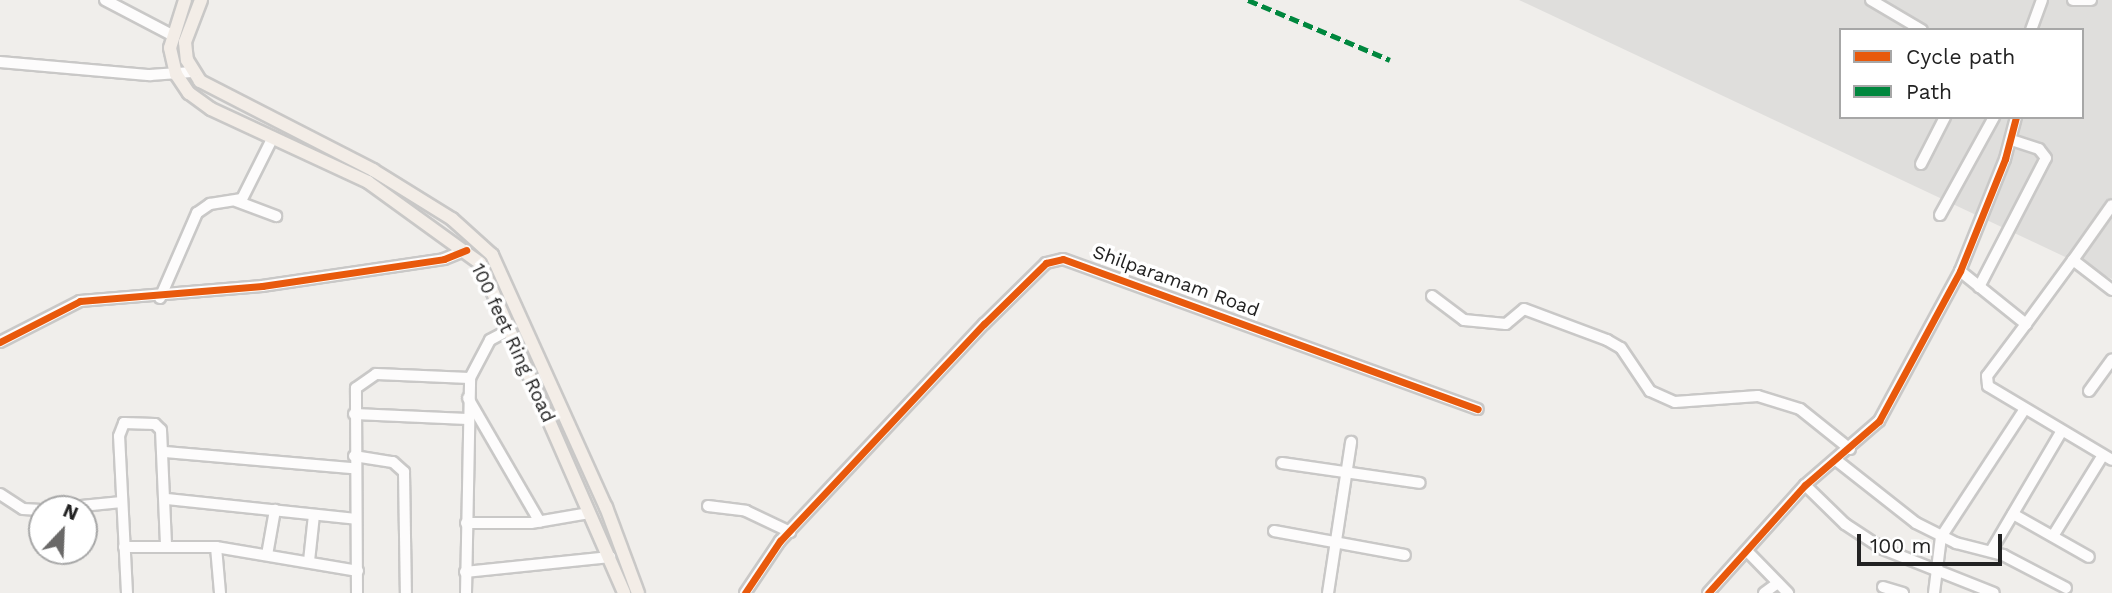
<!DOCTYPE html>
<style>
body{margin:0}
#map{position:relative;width:2112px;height:593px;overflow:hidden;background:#f0eeeb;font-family:"Work Sans",sans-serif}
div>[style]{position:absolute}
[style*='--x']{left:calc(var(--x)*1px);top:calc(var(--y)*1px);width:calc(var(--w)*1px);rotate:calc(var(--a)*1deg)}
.residential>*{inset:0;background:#dfdedc}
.roads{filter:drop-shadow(2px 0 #c9c8c7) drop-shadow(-2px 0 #c9c8c7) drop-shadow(0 2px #c9c8c7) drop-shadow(0 -2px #c9c8c7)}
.minor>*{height:10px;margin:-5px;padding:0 5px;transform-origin:5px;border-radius:5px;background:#fdfcfc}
.major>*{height:12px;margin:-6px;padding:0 6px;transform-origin:6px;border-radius:6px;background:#f3ede7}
.quiet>*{height:5px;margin-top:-2.5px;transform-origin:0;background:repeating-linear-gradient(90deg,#00873e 0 10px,transparent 0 15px)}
.cycleway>*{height:7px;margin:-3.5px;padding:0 3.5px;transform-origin:3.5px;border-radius:3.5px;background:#e8590c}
span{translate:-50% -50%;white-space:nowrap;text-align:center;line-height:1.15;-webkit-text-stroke:7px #fff;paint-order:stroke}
.street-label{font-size:19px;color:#222}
.legend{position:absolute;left:1839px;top:28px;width:245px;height:91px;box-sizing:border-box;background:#fff;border:2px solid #a7a7a7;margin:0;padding:9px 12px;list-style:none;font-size:21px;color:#222}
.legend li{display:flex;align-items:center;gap:14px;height:35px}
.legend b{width:35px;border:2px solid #a7a7a7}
.north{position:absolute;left:28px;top:495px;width:70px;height:70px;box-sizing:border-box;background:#fff;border:2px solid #a7a7a7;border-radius:50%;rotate:23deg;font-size:19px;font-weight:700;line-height:28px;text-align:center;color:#222}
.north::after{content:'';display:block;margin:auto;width:24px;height:32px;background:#6a6968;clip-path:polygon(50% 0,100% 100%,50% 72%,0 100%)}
.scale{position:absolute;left:1857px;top:534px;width:145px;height:32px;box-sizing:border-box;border:4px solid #222;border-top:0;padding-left:9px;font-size:21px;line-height:24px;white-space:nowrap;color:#222;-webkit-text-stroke:5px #fff;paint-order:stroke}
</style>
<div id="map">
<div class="residential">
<div style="clip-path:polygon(evenodd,1519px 0,2112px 0,2112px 279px,1519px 0,1841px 30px,2082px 30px,2082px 117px,1841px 117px,1841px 30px)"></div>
</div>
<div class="roads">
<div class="minor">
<div style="--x:105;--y:0;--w:76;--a:27.6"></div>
<div style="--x:1871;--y:0;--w:59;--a:30.5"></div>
<div style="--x:2073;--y:0;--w:18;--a:0"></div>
<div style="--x:2031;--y:30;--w:32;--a:-70"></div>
<div style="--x:0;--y:62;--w:151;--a:5"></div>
<div style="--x:150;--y:75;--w:42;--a:-4.1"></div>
<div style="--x:1921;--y:164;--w:53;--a:-62.9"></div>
<div style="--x:236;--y:201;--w:43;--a:20.6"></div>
<div style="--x:1940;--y:215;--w:112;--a:-61.1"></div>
<div style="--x:2073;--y:260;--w:67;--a:-54.7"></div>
<div style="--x:1960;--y:271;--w:85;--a:38.8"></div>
<div style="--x:2026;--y:324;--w:79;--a:-53.7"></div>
<div style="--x:2073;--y:260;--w:49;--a:37.6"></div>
<div style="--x:1979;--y:287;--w:145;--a:-62.6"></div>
<div style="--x:2046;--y:158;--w:11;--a:-128"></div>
<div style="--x:2039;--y:149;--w:29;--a:-162"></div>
<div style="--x:1432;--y:296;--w:40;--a:37"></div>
<div style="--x:1464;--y:320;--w:42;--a:5.4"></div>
<div style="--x:1506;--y:324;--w:23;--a:-40"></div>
<div style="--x:1524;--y:309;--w:89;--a:20.5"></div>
<div style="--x:1607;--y:340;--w:16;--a:30"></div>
<div style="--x:1621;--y:348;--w:52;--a:56"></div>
<div style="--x:1650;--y:391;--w:27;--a:24"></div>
<div style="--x:1675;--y:402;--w:83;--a:-4.1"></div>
<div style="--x:1758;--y:396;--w:44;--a:17.2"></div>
<div style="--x:1800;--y:409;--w:64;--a:38.7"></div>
<div style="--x:160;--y:298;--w:93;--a:-66.5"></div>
<div style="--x:197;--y:213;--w:16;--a:-35"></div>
<div style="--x:210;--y:204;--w:32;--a:-9"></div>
<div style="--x:242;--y:199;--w:69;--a:-63.4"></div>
<div style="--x:2026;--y:324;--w:65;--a:126.9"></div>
<div style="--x:1987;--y:376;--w:10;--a:84"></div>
<div style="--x:1988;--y:386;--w:144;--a:30.8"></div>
<div style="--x:0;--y:342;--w:90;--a:-27.1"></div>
<div style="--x:80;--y:301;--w:183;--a:-4.7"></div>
<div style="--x:262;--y:286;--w:184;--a:-8.4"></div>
<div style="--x:444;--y:259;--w:24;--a:-22"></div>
<div style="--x:2089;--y:391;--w:39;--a:-54"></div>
<div style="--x:468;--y:398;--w:143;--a:59.9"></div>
<div style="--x:354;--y:414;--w:114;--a:2.5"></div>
<div style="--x:165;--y:452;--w:189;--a:4.9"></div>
<div style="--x:354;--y:456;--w:39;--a:9"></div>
<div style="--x:393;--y:462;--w:15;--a:42"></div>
<div style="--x:404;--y:472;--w:121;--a:89.1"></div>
<div style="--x:1836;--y:460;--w:102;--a:38.2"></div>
<div style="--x:1916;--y:523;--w:45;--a:26.6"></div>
<div style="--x:1956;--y:543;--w:49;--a:14.3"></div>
<div style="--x:2003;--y:555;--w:71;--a:27.6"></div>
<div style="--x:1282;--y:463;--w:139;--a:8.2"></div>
<div style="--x:1805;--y:485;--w:56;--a:44.3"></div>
<div style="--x:1845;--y:524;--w:45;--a:33.3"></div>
<div style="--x:1883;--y:549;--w:119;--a:21.6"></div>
<div style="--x:0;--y:494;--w:27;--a:33"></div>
<div style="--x:23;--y:509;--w:19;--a:3"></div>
<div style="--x:167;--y:499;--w:190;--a:6"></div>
<div style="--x:708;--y:506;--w:38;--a:7"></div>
<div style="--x:746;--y:511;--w:49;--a:25.5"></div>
<div style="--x:51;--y:509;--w:71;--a:-5.6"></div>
<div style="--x:2013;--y:514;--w:87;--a:29.5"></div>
<div style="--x:466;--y:523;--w:65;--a:0"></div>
<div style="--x:531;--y:523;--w:59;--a:-9.8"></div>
<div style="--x:1274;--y:531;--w:133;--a:10.4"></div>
<div style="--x:2053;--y:536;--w:95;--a:-58.3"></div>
<div style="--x:124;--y:547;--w:92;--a:0"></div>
<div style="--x:216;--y:547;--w:144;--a:9.6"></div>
<div style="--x:216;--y:547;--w:46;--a:85"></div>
<div style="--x:1747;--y:551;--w:59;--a:45.7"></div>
<div style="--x:1991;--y:551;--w:138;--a:-59.5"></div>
<div style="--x:267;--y:555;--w:46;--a:-79.9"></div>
<div style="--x:309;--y:561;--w:46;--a:-83.8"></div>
<div style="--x:465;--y:572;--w:146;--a:-5.9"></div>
<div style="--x:1883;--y:587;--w:21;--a:17"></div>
<div style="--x:127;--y:593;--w:157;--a:-92.9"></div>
<div style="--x:119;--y:436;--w:14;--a:-69"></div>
<div style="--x:124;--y:423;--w:31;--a:2"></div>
<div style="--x:155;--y:424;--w:8;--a:45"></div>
<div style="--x:161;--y:430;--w:115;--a:87.5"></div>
<div style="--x:357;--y:593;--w:205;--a:-90.3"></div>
<div style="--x:356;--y:388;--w:24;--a:-35"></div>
<div style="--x:376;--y:374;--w:94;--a:2.4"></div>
<div style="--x:466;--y:593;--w:215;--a:-88.9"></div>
<div style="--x:470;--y:378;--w:43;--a:-62.2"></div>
<div style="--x:490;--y:340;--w:21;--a:-28"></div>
<div style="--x:745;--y:593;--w:63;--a:-56.1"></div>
<div style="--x:780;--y:541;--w:298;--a:-46.8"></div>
<div style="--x:984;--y:324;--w:87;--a:-44.5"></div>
<div style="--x:1046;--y:263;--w:17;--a:-13"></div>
<div style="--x:1063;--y:259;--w:441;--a:19.9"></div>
<div style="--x:1328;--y:593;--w:153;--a:-81.3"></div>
<div style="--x:1708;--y:593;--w:145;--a:-48.1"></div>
<div style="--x:1805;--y:485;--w:98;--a:-40.9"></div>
<div style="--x:1879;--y:421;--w:170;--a:-61.6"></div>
<div style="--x:1960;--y:271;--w:121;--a:-68.1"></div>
<div style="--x:2005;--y:159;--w:43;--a:-75.3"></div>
<div style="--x:1764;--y:593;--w:17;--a:-36"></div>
<div style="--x:1934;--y:593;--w:56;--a:-82.9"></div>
<div style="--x:1941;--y:537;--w:152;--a:-56.8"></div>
</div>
<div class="major">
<div style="--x:185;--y:0;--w:50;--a:107.4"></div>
<div style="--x:170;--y:48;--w:27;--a:77"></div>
<div style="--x:176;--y:74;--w:23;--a:56"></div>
<div style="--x:189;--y:93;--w:27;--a:36"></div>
<div style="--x:211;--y:109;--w:173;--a:24.9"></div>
<div style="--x:368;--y:182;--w:138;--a:35.9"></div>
<div style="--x:480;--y:263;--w:360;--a:66.4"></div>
<div style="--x:201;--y:0;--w:45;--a:110.9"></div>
<div style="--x:185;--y:42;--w:18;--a:84"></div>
<div style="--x:187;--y:60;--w:25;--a:58"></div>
<div style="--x:200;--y:81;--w:195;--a:27.2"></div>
<div style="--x:373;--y:170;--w:93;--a:31.8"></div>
<div style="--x:452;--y:219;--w:54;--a:42"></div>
<div style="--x:492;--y:255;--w:277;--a:65.7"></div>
<div style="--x:606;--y:507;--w:92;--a:69.6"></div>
</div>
</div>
<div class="quiet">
<div style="--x:1248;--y:0;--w:154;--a:22.9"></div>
</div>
<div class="cycleway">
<div style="--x:0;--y:342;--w:90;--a:-27.1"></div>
<div style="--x:80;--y:301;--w:183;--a:-4.7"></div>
<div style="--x:262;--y:286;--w:184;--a:-8.4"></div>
<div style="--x:444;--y:259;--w:24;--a:-22"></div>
<div style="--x:745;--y:593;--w:63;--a:-56.1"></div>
<div style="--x:780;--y:541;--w:298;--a:-46.8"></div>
<div style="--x:984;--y:324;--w:87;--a:-44.5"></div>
<div style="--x:1046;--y:263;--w:17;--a:-13"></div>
<div style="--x:1063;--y:259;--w:441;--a:19.9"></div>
<div style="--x:1708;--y:593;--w:145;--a:-48.1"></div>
<div style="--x:1805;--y:485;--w:98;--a:-40.9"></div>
<div style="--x:1879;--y:421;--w:170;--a:-61.6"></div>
<div style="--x:1960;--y:271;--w:121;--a:-68.1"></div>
<div style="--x:2005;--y:159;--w:43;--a:-75.3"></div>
</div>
<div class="street-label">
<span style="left:1176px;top:281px;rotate:20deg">Shilparamam Road</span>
<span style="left:513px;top:343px;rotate:65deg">100 feet Ring Road</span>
</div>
<ul class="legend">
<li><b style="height:9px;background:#e8590c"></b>Cycle path</li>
<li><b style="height:9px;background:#00873e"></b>Path</li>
</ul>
<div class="north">N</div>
<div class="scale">100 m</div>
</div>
